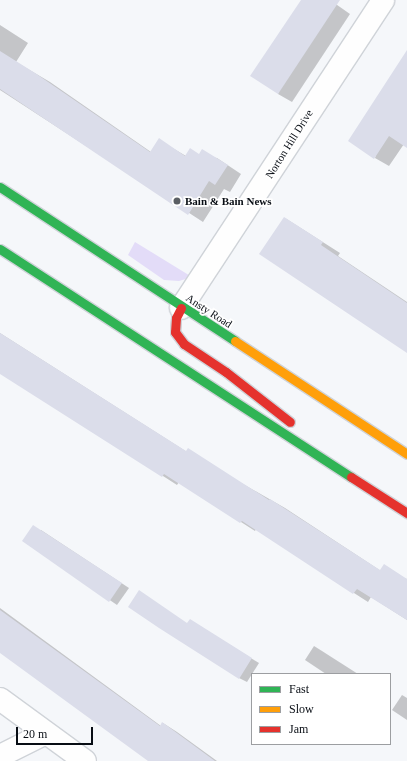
<!DOCTYPE html>
<style>
body{margin:0}
#map{position:relative;width:407px;height:761px;overflow:hidden;background:#f5f7fa;font-family:"Times New Roman",serif}
div>[style]{position:absolute}
[style*='--x']{left:calc(var(--x)*1px);top:calc(var(--y)*1px);width:calc(var(--w)*1px);rotate:calc(var(--a)*1deg)}
.green>*{inset:0;background:#e3dcf8}
.shadow>*{inset:0;background:#0003}
.building>*{inset:0;background:#dbddea}
.roads{filter:drop-shadow(1px 0 #cfd3d8) drop-shadow(-1px 0 #cfd3d8) drop-shadow(0 1px #cfd3d8) drop-shadow(0 -1px #cfd3d8)}
.street>*{height:22px;margin:-11px;padding:0 11px;transform-origin:11px;border-radius:11px;background:#fefefe}
.fast>*{height:9px;margin:-4.5px;padding:0 4.5px;transform-origin:4.5px;border-radius:4.5px;background:#30b455}
.slow>*{height:9px;margin:-4.5px;padding:0 4.5px;transform-origin:4.5px;border-radius:4.5px;background:#ff9f0a}
.jam>*{height:9px;margin:-4.5px;padding:0 4.5px;transform-origin:4.5px;border-radius:4.5px;background:#e5322d}
.dots>*{width:11px;height:11px;translate:-50% -50%;box-sizing:border-box;border:2px solid #fff;border-radius:50%}
span{translate:-50% -50%;white-space:nowrap;text-align:center;line-height:1.15;-webkit-text-stroke:3.5px #fff;paint-order:stroke}
.street-label{font-size:11px;color:#080d14}
.poi-label{font-size:11px;color:#080d14;font-weight:700}
.left{translate:0 -50%;text-align:left}
.legend{position:absolute;left:251px;top:673px;width:140px;height:72px;box-sizing:border-box;background:#fff;border:1px solid #9c9ea1;margin:0;padding:5px 7px;list-style:none;font-size:12px;color:#080d14}
.legend li{display:flex;align-items:center;gap:8px;height:20px}
.legend b{width:20px;border:1px solid #9c9ea1}
.scale{position:absolute;left:16px;top:727px;width:77px;height:18px;box-sizing:border-box;border:2px solid #080d14;border-top:0;padding-left:5px;font-size:12px;line-height:14px;white-space:nowrap;color:#080d14;-webkit-text-stroke:3px #fff;paint-order:stroke}
</style>
<div id="map">
<div class="green">
<div style="clip-path:polygon(135px 242px,192px 277px,179px 281px,164px 280px,128px 255px)"></div>
</div>
<div class="shadow">
<div style="clip-path:polygon(302px 0,330px 0,350px 14px,292px 102px,278px 94px)"></div>
<div style="clip-path:polygon(0 25px,28px 43px,16px 62px,50px 82px,151px 152px,159px 140px,186px 156px,199px 155px,217px 158px,241px 174px,230px 192px,224px 189px,203px 222px,0 90px)"></div>
<div style="clip-path:polygon(407px 53px,407px 146px,404px 144px,389px 166px,375px 158px)"></div>
<div style="clip-path:polygon(285px 218px,340px 253px,338px 256px,407px 302px,407px 351px)"></div>
<div style="clip-path:polygon(0 333px,187px 452px,285px 508px,381px 571px,407px 579px,407px 620px,371px 597px,368px 602px,354px 593px,256px 529px,255px 531px,241px 522px,179px 482px,177px 485px,163px 476px,0 372px)"></div>
<div style="clip-path:polygon(41px 530px,129px 588px,117px 605px,23px 541px)"></div>
<div style="clip-path:polygon(0 608px,161px 726px,163px 723px,177px 732px,217px 761px,158px 761px,0 652px)"></div>
<div style="clip-path:polygon(188px 624px,198px 625px,259px 663px,247px 682px,239px 678px)"></div>
<div style="clip-path:polygon(314px 646px,322px 651px,358px 674px,326px 674px,305px 660px)"></div>
<div style="clip-path:polygon(402px 695px,407px 698px,407px 720px,392px 710px)"></div>
</div>
<div class="building">
<div style="clip-path:polygon(301px 0,340px 0,278px 94px,250px 76px)"></div>
<div style="clip-path:polygon(407px 50px,407px 148px,389px 136px,374px 159px,348px 141px)"></div>
<div style="clip-path:polygon(0 51px,35px 73px,150px 152px,159px 138px,185px 156px,190px 148px,199px 154px,202px 149px,228px 165px,215px 185px,209px 181px,188px 215px,0 89px)"></div>
<div style="clip-path:polygon(284px 217px,323px 242px,321px 245px,407px 303px,407px 353px,259px 254px)"></div>
<div style="clip-path:polygon(0 333px,186px 451px,188px 448px,269px 500px,270px 499px,380px 570px,384px 564px,407px 579px,407px 620px,357px 589px,353px 594px,242px 521px,240px 523px,164px 474px,162px 477px,0 374px)"></div>
<div style="clip-path:polygon(33px 525px,122px 583px,109px 602px,22px 541px)"></div>
<div style="clip-path:polygon(139px 590px,187px 623px,190px 619px,252px 658px,239px 679px,159px 628px,128px 607px)"></div>
<div style="clip-path:polygon(0 610px,160px 726px,162px 722px,215px 761px,148px 761px,0 653px)"></div>
</div>
<div class="roads">
<div class="street">
<div style="--x:181;--y:308;--w:368;--a:-56.7"></div>
<div style="--x:0;--y:699;--w:105;--a:36.1"></div>
<div style="--x:0;--y:756;--w:51;--a:-26.6"></div>
</div>
<div class="fast">
<div style="--x:0;--y:187;--w:281;--a:33.2"></div>
<div style="--x:0;--y:249;--w:419;--a:33"></div>
</div>
<div class="slow">
<div style="--x:235;--y:341;--w:206;--a:33.3"></div>
</div>
<div class="jam">
<div style="--x:181;--y:308;--w:11;--a:117"></div>
<div style="--x:176;--y:318;--w:14;--a:94"></div>
<div style="--x:175;--y:332;--w:15;--a:53"></div>
<div style="--x:184;--y:344;--w:50;--a:33.7"></div>
<div style="--x:226;--y:372;--w:81;--a:38"></div>
<div style="--x:351;--y:477;--w:67;--a:32.7"></div>
</div>
</div>
<div class="dots">
<div style="left:177px;top:201px;background:#5b5f64"></div>
</div>
<div class="street-label">
<span style="left:289px;top:144px;rotate:-58deg">Norton Hill Drive</span>
<span style="left:209px;top:311px;rotate:33deg">Ansty Road</span>
</div>
<div class="poi-label">
<span class="left" style="left:185px;top:201px">Bain &amp; Bain News</span>
</div>
<ul class="legend">
<li><b style="height:5px;background:#30b455"></b>Fast</li>
<li><b style="height:5px;background:#ff9f0a"></b>Slow</li>
<li><b style="height:5px;background:#e5322d"></b>Jam</li>
</ul>
<div class="scale">20 m</div>
</div>
